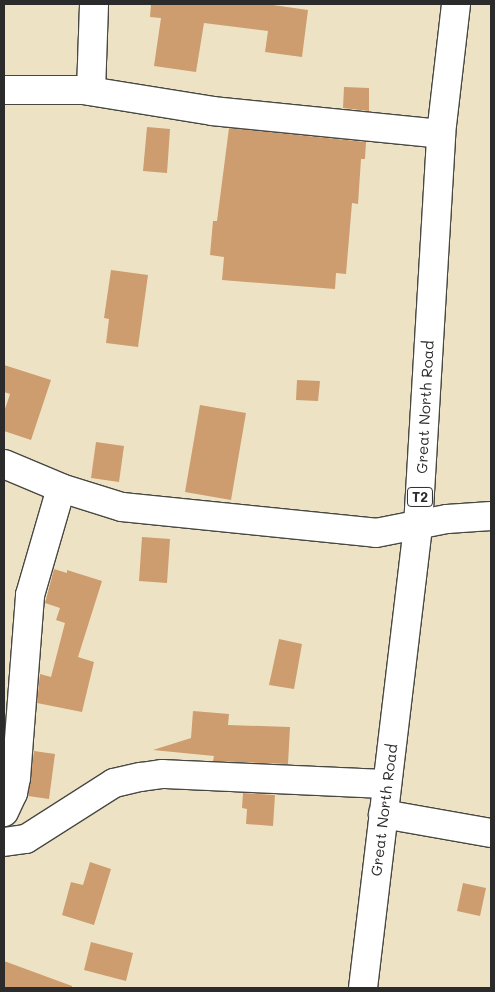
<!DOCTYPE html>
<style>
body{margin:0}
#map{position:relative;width:495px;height:992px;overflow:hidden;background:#ede3c4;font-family:Mali,sans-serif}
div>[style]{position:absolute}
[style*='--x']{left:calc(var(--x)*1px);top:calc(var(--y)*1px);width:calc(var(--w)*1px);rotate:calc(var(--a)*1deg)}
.building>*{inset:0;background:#cd9c6f}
.roads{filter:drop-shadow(1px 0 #484742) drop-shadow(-1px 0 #484742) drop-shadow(0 1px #484742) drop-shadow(0 -1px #484742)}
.minor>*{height:28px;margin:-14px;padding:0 14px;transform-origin:14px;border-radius:14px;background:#fff}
.highway>*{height:28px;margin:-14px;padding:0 14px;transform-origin:14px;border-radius:14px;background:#fff}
span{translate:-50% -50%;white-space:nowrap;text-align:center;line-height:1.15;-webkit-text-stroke:4.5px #fff;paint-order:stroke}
.shield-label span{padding:1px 4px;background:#fff;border:1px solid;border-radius:4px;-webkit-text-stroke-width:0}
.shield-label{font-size:14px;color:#2b2b2b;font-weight:700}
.street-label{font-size:15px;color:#2b2b2b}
.frame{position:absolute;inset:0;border:5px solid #2b2b2b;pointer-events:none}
</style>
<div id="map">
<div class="building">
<div style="clip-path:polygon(151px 4px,266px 4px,308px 10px,302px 57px,265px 52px,268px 31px,204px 23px,196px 72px,154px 66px,161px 18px,150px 17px)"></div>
<div style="clip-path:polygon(344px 87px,369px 88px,369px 111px,343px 108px)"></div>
<div style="clip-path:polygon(147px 127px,170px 129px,167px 173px,143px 171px)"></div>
<div style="clip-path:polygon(229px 128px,366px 142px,365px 159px,361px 159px,358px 204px,352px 203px,346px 274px,336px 273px,335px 289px,222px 280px,224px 257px,210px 255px,213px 221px,217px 221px)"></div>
<div style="clip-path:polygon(111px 270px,148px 275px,138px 347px,106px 343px,109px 319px,104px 318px)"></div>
<div style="clip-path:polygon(4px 365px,51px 380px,31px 440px,4px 431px,4px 412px,10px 394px,4px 392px)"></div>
<div style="clip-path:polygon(297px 380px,320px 381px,318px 401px,296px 400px)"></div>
<div style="clip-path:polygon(200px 405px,246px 413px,231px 500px,185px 492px)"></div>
<div style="clip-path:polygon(96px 442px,124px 446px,119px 482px,91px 478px)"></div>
<div style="clip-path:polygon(142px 537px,170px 539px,167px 583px,139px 581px)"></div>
<div style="clip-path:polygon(54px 569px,67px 573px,67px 570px,102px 581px,78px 657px,94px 662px,82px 712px,37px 703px,40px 674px,51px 677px,65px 623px,56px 620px,60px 608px,45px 603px)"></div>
<div style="clip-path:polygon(279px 639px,302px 644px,294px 689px,269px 685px)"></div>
<div style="clip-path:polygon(193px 711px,229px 714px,228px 725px,290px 727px,288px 764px,213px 761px,214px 756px,153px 750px,191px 738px)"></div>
<div style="clip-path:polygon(34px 751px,55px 754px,49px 799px,28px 796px)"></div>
<div style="clip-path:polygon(243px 793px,275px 795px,273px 826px,246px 824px,247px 809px,242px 808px)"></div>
<div style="clip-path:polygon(90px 862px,111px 869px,94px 925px,62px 915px,71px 882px,83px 885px)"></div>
<div style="clip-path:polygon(463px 883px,486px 888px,480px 916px,457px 911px)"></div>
<div style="clip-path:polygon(91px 942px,133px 953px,126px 981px,84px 970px)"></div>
<div style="clip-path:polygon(4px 961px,72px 986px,72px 988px,4px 988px)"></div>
</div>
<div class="roads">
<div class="minor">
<div style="--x:4;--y:90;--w:79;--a:0"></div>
<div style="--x:83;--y:90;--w:131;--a:9.2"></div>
<div style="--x:212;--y:111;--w:230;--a:5.7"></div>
<div style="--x:91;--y:91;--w:87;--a:-88"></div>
<div style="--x:4;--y:464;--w:62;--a:22.8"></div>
<div style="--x:61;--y:488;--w:64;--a:17.3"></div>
<div style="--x:122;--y:507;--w:255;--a:5.8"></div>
<div style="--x:376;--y:533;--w:72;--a:-11.2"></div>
<div style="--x:447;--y:519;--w:44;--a:-3.9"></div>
<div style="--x:4;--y:812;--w:21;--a:-65"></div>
<div style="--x:13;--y:793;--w:15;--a:-79"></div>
<div style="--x:16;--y:778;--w:184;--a:-85.6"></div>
<div style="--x:30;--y:595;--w:111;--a:-73.8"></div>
<div style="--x:383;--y:814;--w:110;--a:10"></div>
<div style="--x:4;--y:842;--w:22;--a:-8"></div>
<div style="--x:26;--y:839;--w:104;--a:-32.5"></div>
<div style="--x:114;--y:783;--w:28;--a:-13"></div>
<div style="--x:141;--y:777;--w:22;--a:-8"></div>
<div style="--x:163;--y:774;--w:224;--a:2.6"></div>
</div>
<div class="highway">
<div style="--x:363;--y:988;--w:465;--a:-83.2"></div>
<div style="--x:418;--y:526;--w:393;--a:-86.6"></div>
<div style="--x:441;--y:134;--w:131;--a:-83.4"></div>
</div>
</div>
<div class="shield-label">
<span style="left:420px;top:497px">T2</span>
</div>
<div class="street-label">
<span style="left:425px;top:407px;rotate:-87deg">Great North Road</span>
<span style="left:384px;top:810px;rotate:-83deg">Great North Road</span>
</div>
<div class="frame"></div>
</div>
